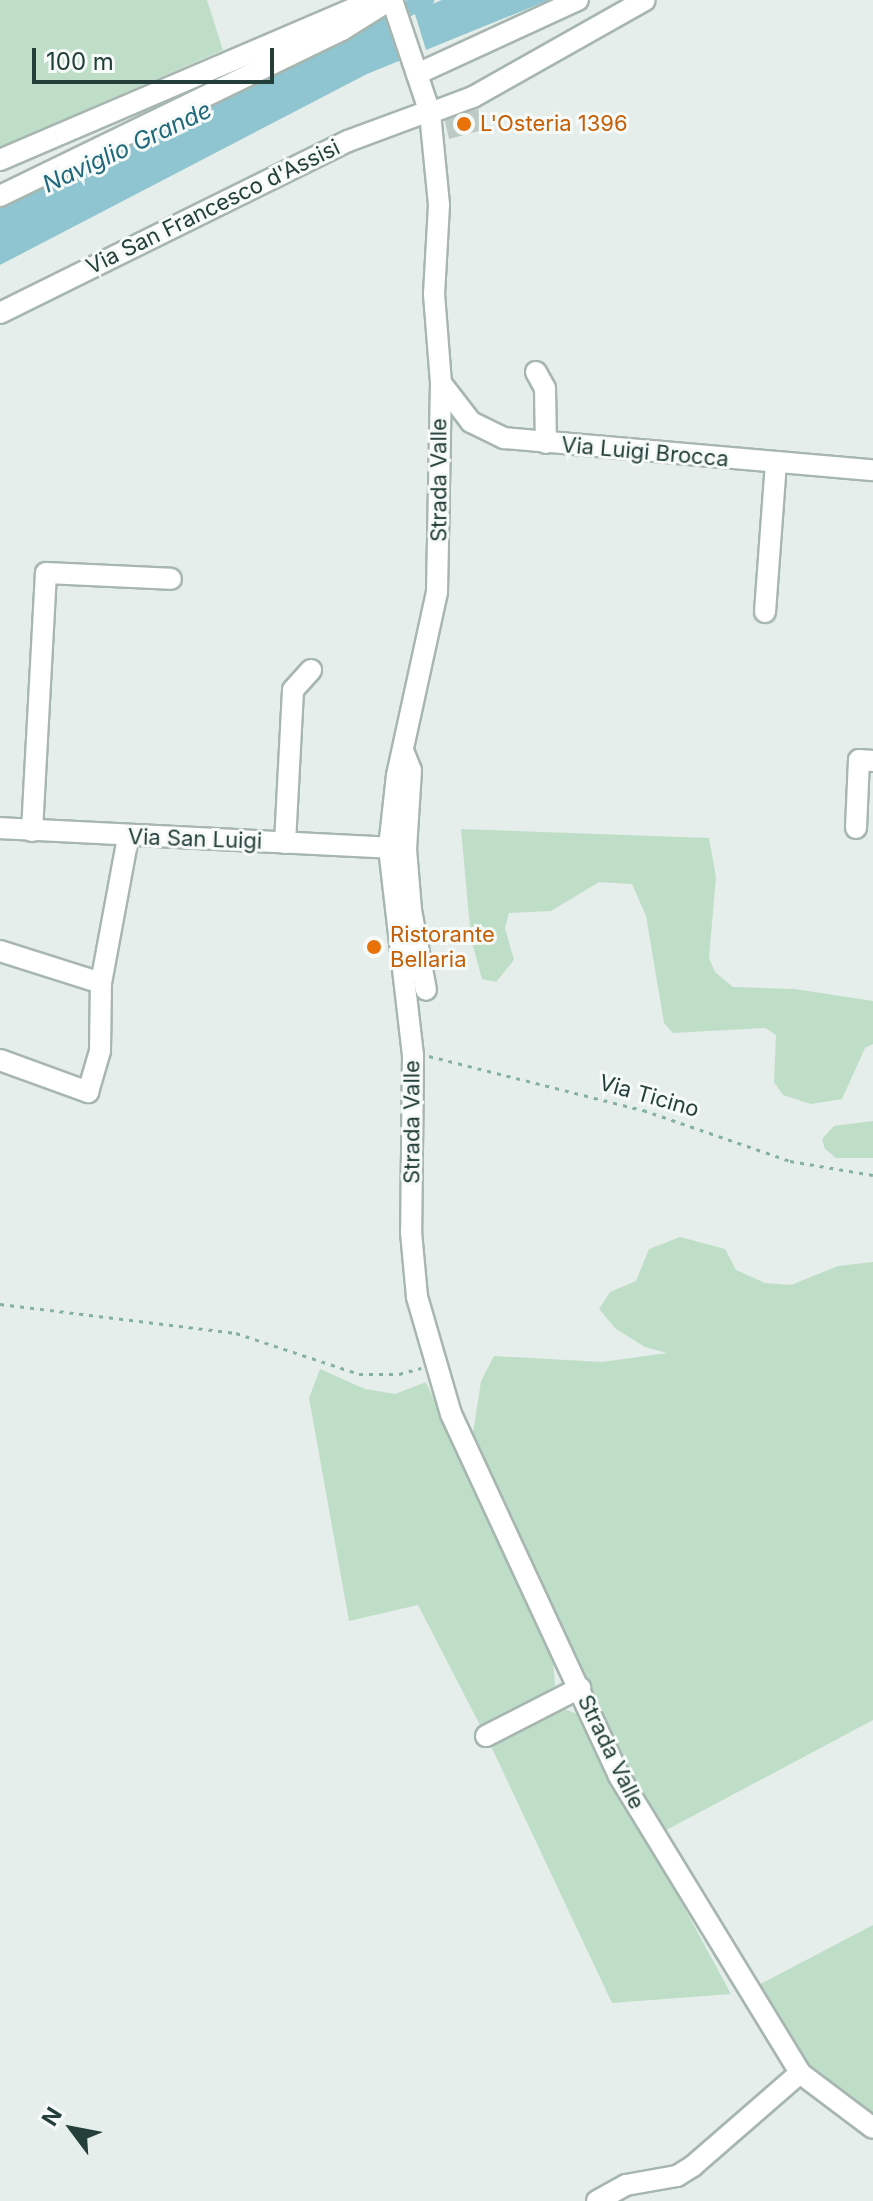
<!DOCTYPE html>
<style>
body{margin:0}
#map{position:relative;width:873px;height:2201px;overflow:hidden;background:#e5eeea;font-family:Inter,sans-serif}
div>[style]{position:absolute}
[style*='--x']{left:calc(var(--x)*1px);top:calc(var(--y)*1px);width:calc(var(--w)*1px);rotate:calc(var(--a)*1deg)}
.green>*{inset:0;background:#bfdec8}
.water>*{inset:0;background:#8fc5d0}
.pier>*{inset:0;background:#e5eeea}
.canal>*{height:16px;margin:-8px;padding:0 8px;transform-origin:8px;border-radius:8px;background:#8fc5d0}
.building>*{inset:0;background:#bdcbc6}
.path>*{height:3px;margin-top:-1.5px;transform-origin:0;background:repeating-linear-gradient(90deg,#86b0a4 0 4px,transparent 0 10px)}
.roads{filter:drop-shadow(2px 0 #a7b6b1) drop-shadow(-2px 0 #a7b6b1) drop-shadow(0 2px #a7b6b1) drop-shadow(0 -2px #a7b6b1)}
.minor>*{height:20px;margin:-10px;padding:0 10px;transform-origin:10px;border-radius:10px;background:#fff}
.dots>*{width:22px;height:22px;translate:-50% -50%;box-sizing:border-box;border:4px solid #f6faf8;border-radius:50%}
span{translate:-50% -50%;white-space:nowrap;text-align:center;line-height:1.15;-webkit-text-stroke:6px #f6faf8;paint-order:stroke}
.food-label{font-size:22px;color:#c56008}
.left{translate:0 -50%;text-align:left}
.street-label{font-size:22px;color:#243f39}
.water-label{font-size:24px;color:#20697a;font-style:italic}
.north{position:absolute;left:32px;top:2089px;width:80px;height:80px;-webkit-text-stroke:6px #f6faf8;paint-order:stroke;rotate:302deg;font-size:22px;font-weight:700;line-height:32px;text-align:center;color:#243f39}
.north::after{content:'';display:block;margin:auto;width:28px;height:36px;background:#243f39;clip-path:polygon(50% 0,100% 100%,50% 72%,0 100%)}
.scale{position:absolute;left:32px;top:48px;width:242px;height:36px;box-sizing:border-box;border:4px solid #243f39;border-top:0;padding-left:10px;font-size:24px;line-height:28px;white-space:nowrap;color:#243f39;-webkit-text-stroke:6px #f6faf8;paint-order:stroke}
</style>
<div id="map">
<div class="green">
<div style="clip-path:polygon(0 0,207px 0,223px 50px,0 147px)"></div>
<div style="clip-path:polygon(461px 829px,709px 838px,716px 877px,709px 958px,715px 972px,733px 987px,795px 989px,873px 1001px,873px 1044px,865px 1048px,842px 1099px,811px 1104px,783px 1095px,774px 1082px,776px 1035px,765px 1028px,673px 1033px,664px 1023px,646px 916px,632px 884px,599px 882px,551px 911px,509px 913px,505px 928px,514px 960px,496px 982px,482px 979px,471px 939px)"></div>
<div style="clip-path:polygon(873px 1121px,873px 1158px,836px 1158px,825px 1149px,822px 1139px,834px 1126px)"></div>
<div style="clip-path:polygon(680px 1237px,725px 1249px,736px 1270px,765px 1283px,791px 1285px,838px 1266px,873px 1262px,873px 1720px,659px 1834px,627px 1777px,471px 1446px,481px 1381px,494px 1356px,602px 1362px,667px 1353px,645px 1347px,616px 1329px,599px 1309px,610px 1292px,636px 1281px,649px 1249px)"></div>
<div style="clip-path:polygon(320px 1369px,365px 1389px,395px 1394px,426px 1382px,553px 1659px,555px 1686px,483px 1731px,418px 1605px,349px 1621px,309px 1398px)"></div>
<div style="clip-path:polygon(564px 1709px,580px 1715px,731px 1994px,612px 2003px,490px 1744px)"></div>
<div style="clip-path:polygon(873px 1925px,873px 2113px,798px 2059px,755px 1987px)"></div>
</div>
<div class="water">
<div style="clip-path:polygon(442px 0,549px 0,367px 74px,0 265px,0 204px,275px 69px)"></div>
</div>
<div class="pier">
<div style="clip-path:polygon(413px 8px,427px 53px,420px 56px,406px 11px)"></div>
</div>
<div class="canal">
<div style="--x:354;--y:58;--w:29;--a:-74"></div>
<div style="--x:362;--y:30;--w:71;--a:-25.1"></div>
</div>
<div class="building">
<div style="clip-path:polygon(478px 109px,483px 130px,449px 139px,444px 117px)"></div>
</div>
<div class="path">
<div style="--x:429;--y:1056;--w:221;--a:14.2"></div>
<div style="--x:643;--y:1110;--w:156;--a:19.1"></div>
<div style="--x:790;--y:1161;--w:84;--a:9.6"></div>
<div style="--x:0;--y:1304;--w:238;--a:7"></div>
<div style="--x:236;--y:1333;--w:130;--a:18.4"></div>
<div style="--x:359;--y:1374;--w:40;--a:0"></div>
<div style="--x:399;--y:1374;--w:23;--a:-15"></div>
</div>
<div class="roads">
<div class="minor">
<div style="--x:392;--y:0;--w:119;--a:71.4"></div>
<div style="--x:430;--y:113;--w:92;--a:84.4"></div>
<div style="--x:439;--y:205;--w:89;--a:93.2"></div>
<div style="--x:434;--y:294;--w:89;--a:85.5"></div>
<div style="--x:441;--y:383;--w:209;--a:91.1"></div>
<div style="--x:437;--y:592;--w:187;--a:102.3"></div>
<div style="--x:397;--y:775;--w:73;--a:96.3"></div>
<div style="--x:389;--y:848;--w:208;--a:83.4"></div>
<div style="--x:413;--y:1055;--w:177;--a:90.6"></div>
<div style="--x:411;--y:1232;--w:65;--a:84.7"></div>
<div style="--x:417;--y:1297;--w:122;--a:73.8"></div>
<div style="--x:451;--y:1414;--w:399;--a:65.1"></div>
<div style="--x:619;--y:1776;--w:348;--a:58.6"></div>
<div style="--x:800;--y:2073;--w:91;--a:37"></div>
<div style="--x:417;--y:74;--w:177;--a:-24.7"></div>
<div style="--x:430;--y:113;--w:46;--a:-20.4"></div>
<div style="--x:473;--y:97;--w:197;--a:-29.4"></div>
<div style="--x:0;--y:160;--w:404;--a:-23.2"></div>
<div style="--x:0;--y:196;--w:380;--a:-25.9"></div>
<div style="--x:342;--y:30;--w:57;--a:-32"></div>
<div style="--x:0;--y:313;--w:388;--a:-26.3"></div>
<div style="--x:348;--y:141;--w:86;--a:-20.3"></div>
<div style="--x:536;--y:372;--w:18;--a:61"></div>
<div style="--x:545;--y:388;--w:55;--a:89"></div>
<div style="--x:441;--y:383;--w:49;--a:52.4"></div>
<div style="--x:471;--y:422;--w:37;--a:26"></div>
<div style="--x:504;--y:438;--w:370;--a:5"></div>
<div style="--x:765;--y:612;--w:149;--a:-85.8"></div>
<div style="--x:404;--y:753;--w:18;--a:68"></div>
<div style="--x:411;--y:770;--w:79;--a:93.6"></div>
<div style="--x:406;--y:849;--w:61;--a:85.3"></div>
<div style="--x:411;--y:910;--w:81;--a:79.4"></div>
<div style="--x:0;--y:828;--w:390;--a:2.9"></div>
<div style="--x:856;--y:828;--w:68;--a:-87.5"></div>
<div style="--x:859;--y:760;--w:14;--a:4"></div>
<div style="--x:32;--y:831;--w:258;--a:-86.9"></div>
<div style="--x:46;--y:573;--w:125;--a:2.7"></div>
<div style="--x:285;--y:843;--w:153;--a:-87"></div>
<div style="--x:293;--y:690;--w:27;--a:-48"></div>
<div style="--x:0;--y:951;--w:106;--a:17.6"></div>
<div style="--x:101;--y:983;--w:148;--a:-79.5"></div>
<div style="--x:0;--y:1060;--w:94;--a:20"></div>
<div style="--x:88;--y:1092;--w:43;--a:-73.7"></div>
<div style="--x:100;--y:1051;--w:68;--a:-89.2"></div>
<div style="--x:486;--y:1736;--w:106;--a:-27.1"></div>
<div style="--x:597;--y:2201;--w:33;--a:-29"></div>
<div style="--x:626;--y:2185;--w:52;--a:-10"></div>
<div style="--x:677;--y:2176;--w:19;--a:-32"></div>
<div style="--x:693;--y:2166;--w:142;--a:-41"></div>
</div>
</div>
<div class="dots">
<div style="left:464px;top:124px;background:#e8710a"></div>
<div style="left:374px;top:947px;background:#e8710a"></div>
</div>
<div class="food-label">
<span class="left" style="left:480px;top:124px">L'Osteria 1396</span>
<span class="left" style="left:390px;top:947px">Ristorante<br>Bellaria</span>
</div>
<div class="street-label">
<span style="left:213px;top:207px;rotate:-26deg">Via San Francesco d'Assisi</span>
<span style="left:645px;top:452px;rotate:5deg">Via Luigi Brocca</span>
<span style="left:439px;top:480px;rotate:-90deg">Strada Valle</span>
<span style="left:195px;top:839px;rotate:2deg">Via San Luigi</span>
<span style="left:649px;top:1096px;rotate:16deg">Via Ticino</span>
<span style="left:412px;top:1122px;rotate:-90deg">Strada Valle</span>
<span style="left:611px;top:1752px;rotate:64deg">Strada Valle</span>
</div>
<div class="water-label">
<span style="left:127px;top:147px;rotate:-25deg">Naviglio Grande</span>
</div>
<div class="north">N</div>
<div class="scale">100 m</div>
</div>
